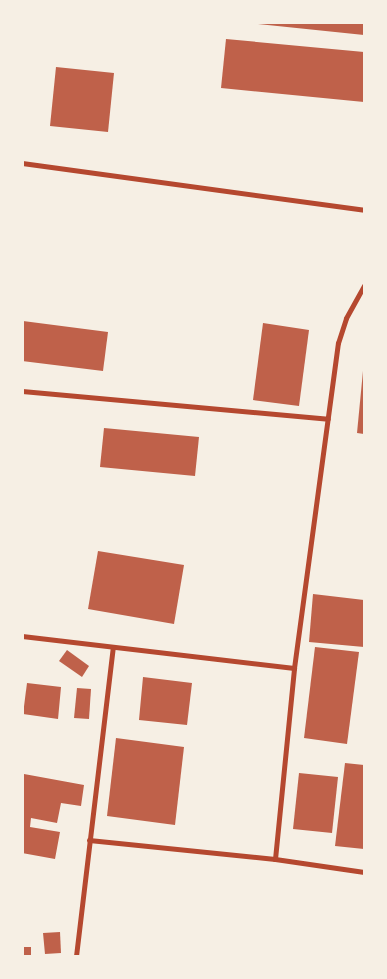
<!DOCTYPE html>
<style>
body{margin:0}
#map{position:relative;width:387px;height:979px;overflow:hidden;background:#f6efe4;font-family:"Public Sans",sans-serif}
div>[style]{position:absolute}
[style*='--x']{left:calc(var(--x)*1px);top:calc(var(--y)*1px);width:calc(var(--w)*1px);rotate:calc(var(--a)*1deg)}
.building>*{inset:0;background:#bf614a}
.minor>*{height:5px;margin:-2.5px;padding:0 2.5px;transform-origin:2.5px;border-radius:2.5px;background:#b5482f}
span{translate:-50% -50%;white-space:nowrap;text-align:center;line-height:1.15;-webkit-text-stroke:4px #f6efe4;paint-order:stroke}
.frame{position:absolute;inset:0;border:24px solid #f6efe4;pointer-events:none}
</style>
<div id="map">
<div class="building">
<div style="clip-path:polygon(258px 22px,364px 22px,364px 35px,258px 24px)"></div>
<div style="clip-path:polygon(226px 39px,364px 52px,364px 102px,221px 88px)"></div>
<div style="clip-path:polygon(56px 67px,114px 73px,108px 132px,50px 126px)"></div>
<div style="clip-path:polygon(23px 321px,108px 332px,103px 371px,22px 361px)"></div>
<div style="clip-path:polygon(263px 323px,309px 330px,299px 406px,253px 400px)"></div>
<div style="clip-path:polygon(363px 371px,364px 371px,364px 434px,357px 433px)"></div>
<div style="clip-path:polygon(104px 428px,199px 437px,195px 476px,100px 467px)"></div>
<div style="clip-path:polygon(98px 551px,184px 565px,174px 624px,88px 609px)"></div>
<div style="clip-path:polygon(313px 594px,364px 600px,364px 647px,309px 642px)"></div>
<div style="clip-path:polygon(315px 647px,359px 652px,347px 744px,304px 738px)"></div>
<div style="clip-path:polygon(67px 650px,89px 666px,82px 677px,59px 661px)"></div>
<div style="clip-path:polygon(143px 677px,192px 683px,187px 725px,139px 720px)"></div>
<div style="clip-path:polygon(27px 683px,61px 687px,58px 719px,23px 714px)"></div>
<div style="clip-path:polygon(77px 688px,91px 689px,89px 719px,74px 718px)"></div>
<div style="clip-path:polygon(116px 738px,184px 747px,175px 825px,107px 816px)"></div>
<div style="clip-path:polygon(345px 763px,364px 765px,364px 849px,335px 846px)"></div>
<div style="clip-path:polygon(299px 773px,338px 777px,332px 833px,293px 829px)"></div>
<div style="clip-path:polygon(24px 774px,84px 785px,81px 806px,61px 803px,57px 823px,31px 818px,30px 827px,60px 832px,55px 859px,22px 853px)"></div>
<div style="clip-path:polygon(60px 932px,61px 953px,45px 954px,43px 933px)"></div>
<div style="clip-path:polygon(22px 947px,31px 947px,31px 956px,22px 956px)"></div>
</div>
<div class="minor">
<div style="--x:22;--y:163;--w:345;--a:7.8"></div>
<div style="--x:22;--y:391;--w:307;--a:5.2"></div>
<div style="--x:22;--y:636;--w:274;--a:6.7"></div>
<div style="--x:89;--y:840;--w:187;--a:5.8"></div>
<div style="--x:275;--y:859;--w:90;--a:8.3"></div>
<div style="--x:275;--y:859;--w:192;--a:-84.3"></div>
<div style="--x:294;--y:668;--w:328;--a:-82.3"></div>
<div style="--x:338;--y:343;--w:26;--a:-72"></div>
<div style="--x:346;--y:318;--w:37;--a:-61"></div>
<div style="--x:76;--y:956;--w:311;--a:-83.2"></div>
</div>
<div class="frame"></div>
</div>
